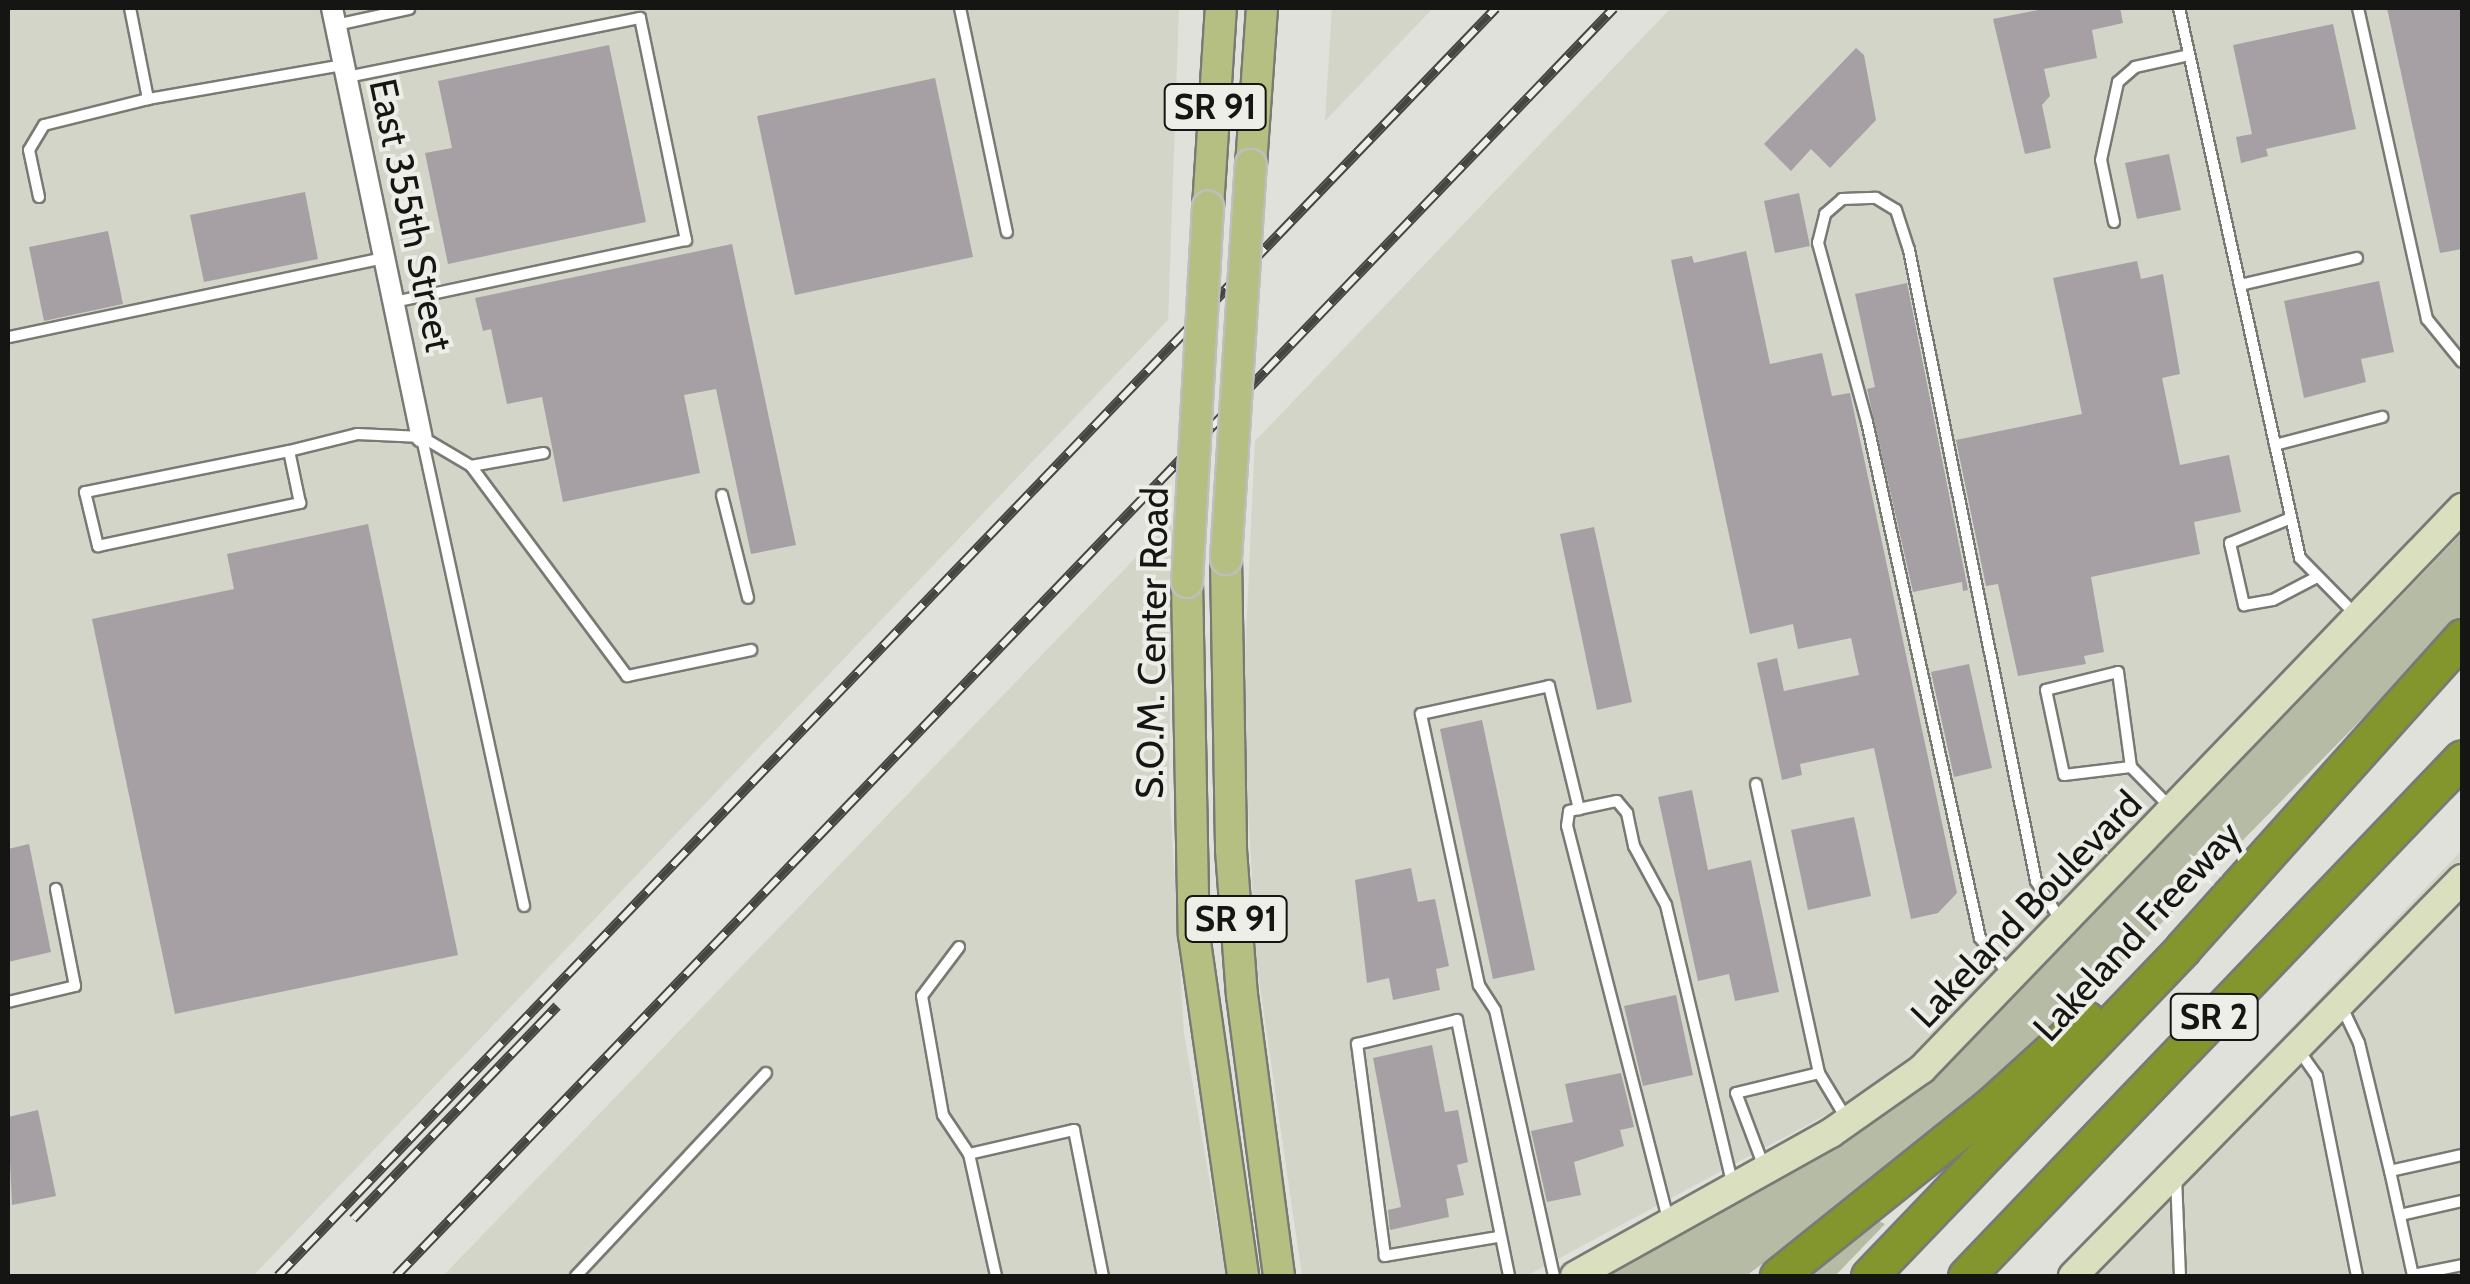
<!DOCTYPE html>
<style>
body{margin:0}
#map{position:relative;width:2470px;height:1284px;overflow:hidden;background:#dfe1da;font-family:Cabin,sans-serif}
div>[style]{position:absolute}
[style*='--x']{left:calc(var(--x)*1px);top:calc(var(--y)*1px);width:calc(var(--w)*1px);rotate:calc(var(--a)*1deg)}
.built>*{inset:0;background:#d2d5c7}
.green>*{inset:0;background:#b5bba4}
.building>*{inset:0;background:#a6a0a5}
.roads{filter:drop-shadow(2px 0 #787a74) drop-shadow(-2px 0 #787a74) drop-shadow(0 2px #787a74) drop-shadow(0 -2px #787a74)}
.lane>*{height:10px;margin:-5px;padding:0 5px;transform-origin:5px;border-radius:5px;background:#fff}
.street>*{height:20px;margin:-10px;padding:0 10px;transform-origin:10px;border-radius:10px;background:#fff}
.secondary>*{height:28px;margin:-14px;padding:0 14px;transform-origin:14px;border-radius:14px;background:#dadfc0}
.primary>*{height:30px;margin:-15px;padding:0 15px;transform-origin:15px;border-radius:15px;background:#b5bf81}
.highway>*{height:35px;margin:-17.5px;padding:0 17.5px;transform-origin:17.5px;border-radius:17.5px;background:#83952d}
.rail>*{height:10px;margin-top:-5px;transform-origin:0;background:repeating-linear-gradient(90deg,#eceee7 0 19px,#454642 0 38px);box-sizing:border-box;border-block:2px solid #454642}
.bridges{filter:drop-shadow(2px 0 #bdbebd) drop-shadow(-2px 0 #bdbebd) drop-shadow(0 2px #bdbebd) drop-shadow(0 -2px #bdbebd)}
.primary-bridge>*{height:30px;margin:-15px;padding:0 15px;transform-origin:15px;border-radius:15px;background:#b5bf81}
span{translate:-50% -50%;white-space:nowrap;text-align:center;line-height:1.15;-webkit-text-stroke:8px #eceee7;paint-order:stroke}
.shield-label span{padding:2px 8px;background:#eceee7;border:2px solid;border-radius:8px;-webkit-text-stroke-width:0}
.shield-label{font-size:35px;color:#151613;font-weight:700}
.street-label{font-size:38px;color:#151613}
.frame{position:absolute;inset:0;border:10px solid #151613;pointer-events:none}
</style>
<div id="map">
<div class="built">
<div style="clip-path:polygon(8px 8px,1179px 8px,1168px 320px,253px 1276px,8px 1276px)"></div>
<div style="clip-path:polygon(1332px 8px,1433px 8px,1325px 121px)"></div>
<div style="clip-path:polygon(1671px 8px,2462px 8px,2462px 490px,2039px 935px,1918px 1056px,1876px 1088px,1526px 1276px,1302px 1276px,1256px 959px,1243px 702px,1255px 441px)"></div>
<div style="clip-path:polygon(1172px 520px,1169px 785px,1184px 1033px,1226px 1276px,443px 1276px)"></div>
<div style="clip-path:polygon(2462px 850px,2462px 1276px,2053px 1276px)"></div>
</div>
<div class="green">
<div style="clip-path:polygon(2462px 533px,2462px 617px,2081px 1005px,1929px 1138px,1746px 1276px,1601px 1276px,1931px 1082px)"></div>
<div style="clip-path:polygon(1877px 1220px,1885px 1224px,1835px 1276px,1800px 1276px)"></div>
</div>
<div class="building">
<div style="clip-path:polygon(2048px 8px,2120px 8px,2123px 23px,2092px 30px,2097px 58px,2044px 69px,2050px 96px,2042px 105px,2051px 148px,2025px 154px,1993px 19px)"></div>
<div style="clip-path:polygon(2387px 8px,2462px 8px,2462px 249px,2440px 253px)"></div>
<div style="clip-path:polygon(2333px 24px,2356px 129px,2266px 149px,2268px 156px,2241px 163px,2236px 137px,2252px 134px,2233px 45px)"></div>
<div style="clip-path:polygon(609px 45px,646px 222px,448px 264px,425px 153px,452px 148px,438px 81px)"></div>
<div style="clip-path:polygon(1856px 48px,1864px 55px,1876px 120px,1830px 168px,1811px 149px,1791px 171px,1764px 144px)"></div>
<div style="clip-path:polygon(935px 78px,973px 257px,795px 295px,757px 116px)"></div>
<div style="clip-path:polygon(2169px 154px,2181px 210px,2137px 219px,2125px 163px)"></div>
<div style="clip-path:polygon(305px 192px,318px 259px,204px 282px,190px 215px)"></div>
<div style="clip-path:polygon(1799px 193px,1810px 246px,1775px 253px,1764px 201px)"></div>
<div style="clip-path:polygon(108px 231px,123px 304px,44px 321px,29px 247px)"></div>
<div style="clip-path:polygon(732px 244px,796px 545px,751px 554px,716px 389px,684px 395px,700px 473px,563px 502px,542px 397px,507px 404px,491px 329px,483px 331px,475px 298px)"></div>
<div style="clip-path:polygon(1746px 251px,1770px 364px,1822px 353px,1832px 396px,1850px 393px,1957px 893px,1938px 913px,1911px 919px,1874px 748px,1800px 764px,1802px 775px,1782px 780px,1757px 663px,1777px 658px,1784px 691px,1859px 675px,1851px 638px,1798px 649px,1793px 624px,1750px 634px,1671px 260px,1692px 256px,1694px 263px)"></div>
<div style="clip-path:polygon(2137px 261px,2141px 279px,2163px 274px,2180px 374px,2162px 378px,2180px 465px,2229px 455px,2241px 512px,2194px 522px,2200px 554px,2091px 577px,2104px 652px,2084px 656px,2086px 664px,2018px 676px,1998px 584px,1986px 586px,1956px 440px,2082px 414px,2053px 278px)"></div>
<div style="clip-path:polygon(2379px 281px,2394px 352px,2361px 359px,2366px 382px,2304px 398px,2284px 301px)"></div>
<div style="clip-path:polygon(1907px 283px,1968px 590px,1963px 591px,1962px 582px,1913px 592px,1867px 389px,1875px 387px,1855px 294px)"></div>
<div style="clip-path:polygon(368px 524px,458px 955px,175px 1014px,92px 619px,234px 589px,227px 554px)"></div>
<div style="clip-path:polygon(1594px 527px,1632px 702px,1597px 710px,1560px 534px)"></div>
<div style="clip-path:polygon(1969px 664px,1992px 768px,1954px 777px,1931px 672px)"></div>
<div style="clip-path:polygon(1482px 720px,1535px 970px,1493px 979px,1440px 729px)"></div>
<div style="clip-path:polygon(1692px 790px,1708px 870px,1751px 860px,1779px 992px,1735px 1001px,1729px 974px,1698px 981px,1658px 797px)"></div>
<div style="clip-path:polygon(1854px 817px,1871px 896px,1808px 910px,1791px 830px)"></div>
<div style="clip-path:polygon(29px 844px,51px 952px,8px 962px,8px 849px)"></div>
<div style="clip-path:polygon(1411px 868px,1418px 902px,1435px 899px,1449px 966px,1436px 969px,1440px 990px,1393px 1000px,1389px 978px,1367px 983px,1355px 880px)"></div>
<div style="clip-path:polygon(1676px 995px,1693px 1075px,1643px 1086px,1624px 1006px)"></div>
<div style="clip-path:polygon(1432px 1045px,1445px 1112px,1458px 1110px,1468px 1162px,1457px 1165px,1464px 1195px,1446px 1199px,1449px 1217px,1390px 1230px,1388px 1210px,1401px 1207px,1373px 1058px)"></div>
<div style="clip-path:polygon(1621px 1073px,1634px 1127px,1620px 1130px,1624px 1146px,1574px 1162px,1581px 1195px,1547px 1202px,1531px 1131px,1573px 1122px,1565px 1084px)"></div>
<div style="clip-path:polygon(38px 1110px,56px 1196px,12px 1205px,8px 1117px)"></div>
</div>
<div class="roads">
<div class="lane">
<div style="--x:130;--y:8;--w:93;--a:78.8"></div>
<div style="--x:148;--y:99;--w:198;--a:-9.9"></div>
<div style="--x:960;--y:8;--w:229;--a:78.2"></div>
<div style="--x:2179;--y:8;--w:563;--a:77.59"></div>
<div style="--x:2300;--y:558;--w:83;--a:45.5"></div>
<div style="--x:2358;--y:8;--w:319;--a:77.5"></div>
<div style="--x:2427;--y:319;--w:55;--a:50.9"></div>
<div style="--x:336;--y:25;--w:75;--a:-12.4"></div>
<div style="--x:347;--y:77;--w:299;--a:-11.4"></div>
<div style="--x:640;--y:18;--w:227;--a:78.3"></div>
<div style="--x:686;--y:240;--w:299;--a:168"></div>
<div style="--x:39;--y:197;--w:48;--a:-102"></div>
<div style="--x:29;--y:150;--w:29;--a:-59"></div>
<div style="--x:44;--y:125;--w:107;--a:-14"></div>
<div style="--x:2114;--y:222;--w:63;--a:-101.8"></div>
<div style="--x:2101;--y:160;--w:80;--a:-77.7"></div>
<div style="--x:2118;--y:82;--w:23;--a:-41"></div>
<div style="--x:2135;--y:67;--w:55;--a:-12.5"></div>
<div style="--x:2240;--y:285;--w:120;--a:-13"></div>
<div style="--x:9;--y:337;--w:383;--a:-11.9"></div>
<div style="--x:422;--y:438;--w:479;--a:77.7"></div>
<div style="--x:2275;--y:445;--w:111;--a:-14.7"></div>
<div style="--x:289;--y:451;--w:208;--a:168.6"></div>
<div style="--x:85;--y:492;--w:56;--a:76.5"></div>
<div style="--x:98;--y:546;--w:207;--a:-12"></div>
<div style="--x:300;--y:503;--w:53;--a:-101.9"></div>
<div style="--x:289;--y:451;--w:70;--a:-14"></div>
<div style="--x:357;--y:434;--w:65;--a:2.6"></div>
<div style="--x:422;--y:437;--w:57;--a:30.6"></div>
<div style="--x:471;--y:466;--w:262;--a:53.4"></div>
<div style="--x:627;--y:676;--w:127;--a:-11.8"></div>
<div style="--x:471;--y:466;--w:74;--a:-10.1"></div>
<div style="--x:722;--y:495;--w:106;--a:75.8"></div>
<div style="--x:2291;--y:518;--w:66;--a:157.7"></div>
<div style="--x:2230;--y:543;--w:64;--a:77.3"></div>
<div style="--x:2244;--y:605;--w:29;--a:-10"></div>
<div style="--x:2273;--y:600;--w:47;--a:-27.6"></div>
<div style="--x:2131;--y:767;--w:96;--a:-97.8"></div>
<div style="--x:2118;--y:672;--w:74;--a:166"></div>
<div style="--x:2046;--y:690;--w:87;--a:78"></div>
<div style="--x:2064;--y:775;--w:67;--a:-6.8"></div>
<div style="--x:2131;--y:767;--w:56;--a:45.7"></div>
<div style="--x:1756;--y:784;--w:296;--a:77.7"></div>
<div style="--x:1819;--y:1073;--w:52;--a:59"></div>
<div style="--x:959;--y:947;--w:61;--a:127.1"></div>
<div style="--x:922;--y:996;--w:121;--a:80"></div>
<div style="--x:943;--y:1115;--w:47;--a:56.3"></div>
<div style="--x:969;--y:1154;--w:125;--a:77.5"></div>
<div style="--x:2008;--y:973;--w:45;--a:-128.7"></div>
<div style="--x:1980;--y:938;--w:528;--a:-102.35"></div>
<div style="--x:1867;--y:422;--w:186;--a:-105.3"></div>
<div style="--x:1818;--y:243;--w:30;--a:-76"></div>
<div style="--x:1825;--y:214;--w:23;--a:-41"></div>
<div style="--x:1842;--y:199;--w:34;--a:-2"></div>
<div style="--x:1876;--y:198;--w:23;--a:31"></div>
<div style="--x:1896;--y:210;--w:42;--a:72"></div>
<div style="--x:1909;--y:250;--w:644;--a:78.62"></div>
<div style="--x:2036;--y:881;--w:47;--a:58"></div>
<div style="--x:8;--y:1002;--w:69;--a:-13.4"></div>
<div style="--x:75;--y:986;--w:99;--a:-101.1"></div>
<div style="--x:2341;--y:1005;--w:42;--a:64.7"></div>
<div style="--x:2359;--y:1043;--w:132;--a:76.4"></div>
<div style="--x:2390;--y:1171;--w:74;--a:-12.5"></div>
<div style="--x:2298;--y:1049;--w:33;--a:55"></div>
<div style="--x:2317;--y:1076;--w:204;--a:78.7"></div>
<div style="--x:969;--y:1154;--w:108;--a:-12.9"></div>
<div style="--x:1074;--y:1130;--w:149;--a:78.8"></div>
<div style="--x:1764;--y:1167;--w:79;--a:-110.7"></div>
<div style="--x:1736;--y:1093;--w:85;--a:-13.5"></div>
<div style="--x:2390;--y:1171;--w:107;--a:77.6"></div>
<div style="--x:2176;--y:1177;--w:99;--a:87.7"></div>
<div style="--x:2400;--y:1215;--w:64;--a:-12.7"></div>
<div style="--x:1668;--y:1219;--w:406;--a:-104.4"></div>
<div style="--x:1567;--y:826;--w:15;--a:-82"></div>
<div style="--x:1569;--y:811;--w:49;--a:-11.8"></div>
<div style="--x:1617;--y:801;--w:16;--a:50"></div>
<div style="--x:1627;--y:813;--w:34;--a:78"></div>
<div style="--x:1634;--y:846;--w:67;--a:61.5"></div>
<div style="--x:1666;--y:905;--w:290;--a:76.6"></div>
<div style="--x:1498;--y:1237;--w:115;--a:170.5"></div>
<div style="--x:1385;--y:1256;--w:214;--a:-97.5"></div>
<div style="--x:1357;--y:1044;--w:103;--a:-13.5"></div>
<div style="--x:1457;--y:1020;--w:261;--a:78.5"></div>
<div style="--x:2413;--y:1275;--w:50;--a:-11.5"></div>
<div style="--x:576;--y:1276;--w:278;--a:-46.9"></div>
<div style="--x:1554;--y:1276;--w:272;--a:-102.5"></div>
<div style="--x:1495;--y:1010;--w:30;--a:-123"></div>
<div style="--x:1479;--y:985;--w:277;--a:-102.1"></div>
<div style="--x:1421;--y:714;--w:131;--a:-12.3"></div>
<div style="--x:1549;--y:686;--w:127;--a:76.3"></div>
</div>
<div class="street">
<div style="--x:332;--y:8;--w:438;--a:78.2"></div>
</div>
<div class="secondary">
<div style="--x:1575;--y:1276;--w:293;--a:-29.2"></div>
<div style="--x:1831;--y:1133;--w:111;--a:-35.1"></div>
<div style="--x:1922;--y:1069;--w:779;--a:-46.09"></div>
<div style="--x:2073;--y:1276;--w:556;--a:-45.58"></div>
</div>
<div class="primary">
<div style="--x:1251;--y:165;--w:157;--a:-86"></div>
<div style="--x:1208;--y:207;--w:199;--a:-86.3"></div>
<div style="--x:1226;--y:559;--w:291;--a:89"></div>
<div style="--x:1231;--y:850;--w:145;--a:85.7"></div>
<div style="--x:1242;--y:995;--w:283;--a:82.5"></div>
<div style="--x:1187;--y:582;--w:353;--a:88.9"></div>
<div style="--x:1194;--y:935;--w:345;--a:81.8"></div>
</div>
<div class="highway">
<div style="--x:1778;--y:1276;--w:270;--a:-38.7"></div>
<div style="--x:1989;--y:1107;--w:131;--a:-42.2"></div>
<div style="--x:1869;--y:1276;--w:454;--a:-46.2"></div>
<div style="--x:2183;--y:948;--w:418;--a:-48.1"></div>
<div style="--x:1966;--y:1276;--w:717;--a:-46.24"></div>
</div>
</div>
<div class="rail">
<div style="--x:353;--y:1219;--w:295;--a:-46.2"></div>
<div style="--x:278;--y:1276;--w:1758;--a:-46.15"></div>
<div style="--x:396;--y:1276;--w:1758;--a:-46.15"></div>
</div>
<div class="bridges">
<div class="primary-bridge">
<div style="--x:1226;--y:559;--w:395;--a:-86.4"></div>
<div style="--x:1187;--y:582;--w:376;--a:-86.8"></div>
</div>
</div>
<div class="shield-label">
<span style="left:1215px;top:107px">SR 91</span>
<span style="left:1236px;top:919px">SR 91</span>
<span style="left:2214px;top:1017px">SR 2</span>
</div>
<div class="street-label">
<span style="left:411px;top:215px;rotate:78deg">East 355th Street</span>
<span style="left:1152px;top:643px;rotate:-89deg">S.O.M. Center Road</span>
<span style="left:2026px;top:909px;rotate:-46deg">Lakeland Boulevard</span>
<span style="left:2137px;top:931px;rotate:-47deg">Lakeland Freeway</span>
</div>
<div class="frame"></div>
</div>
